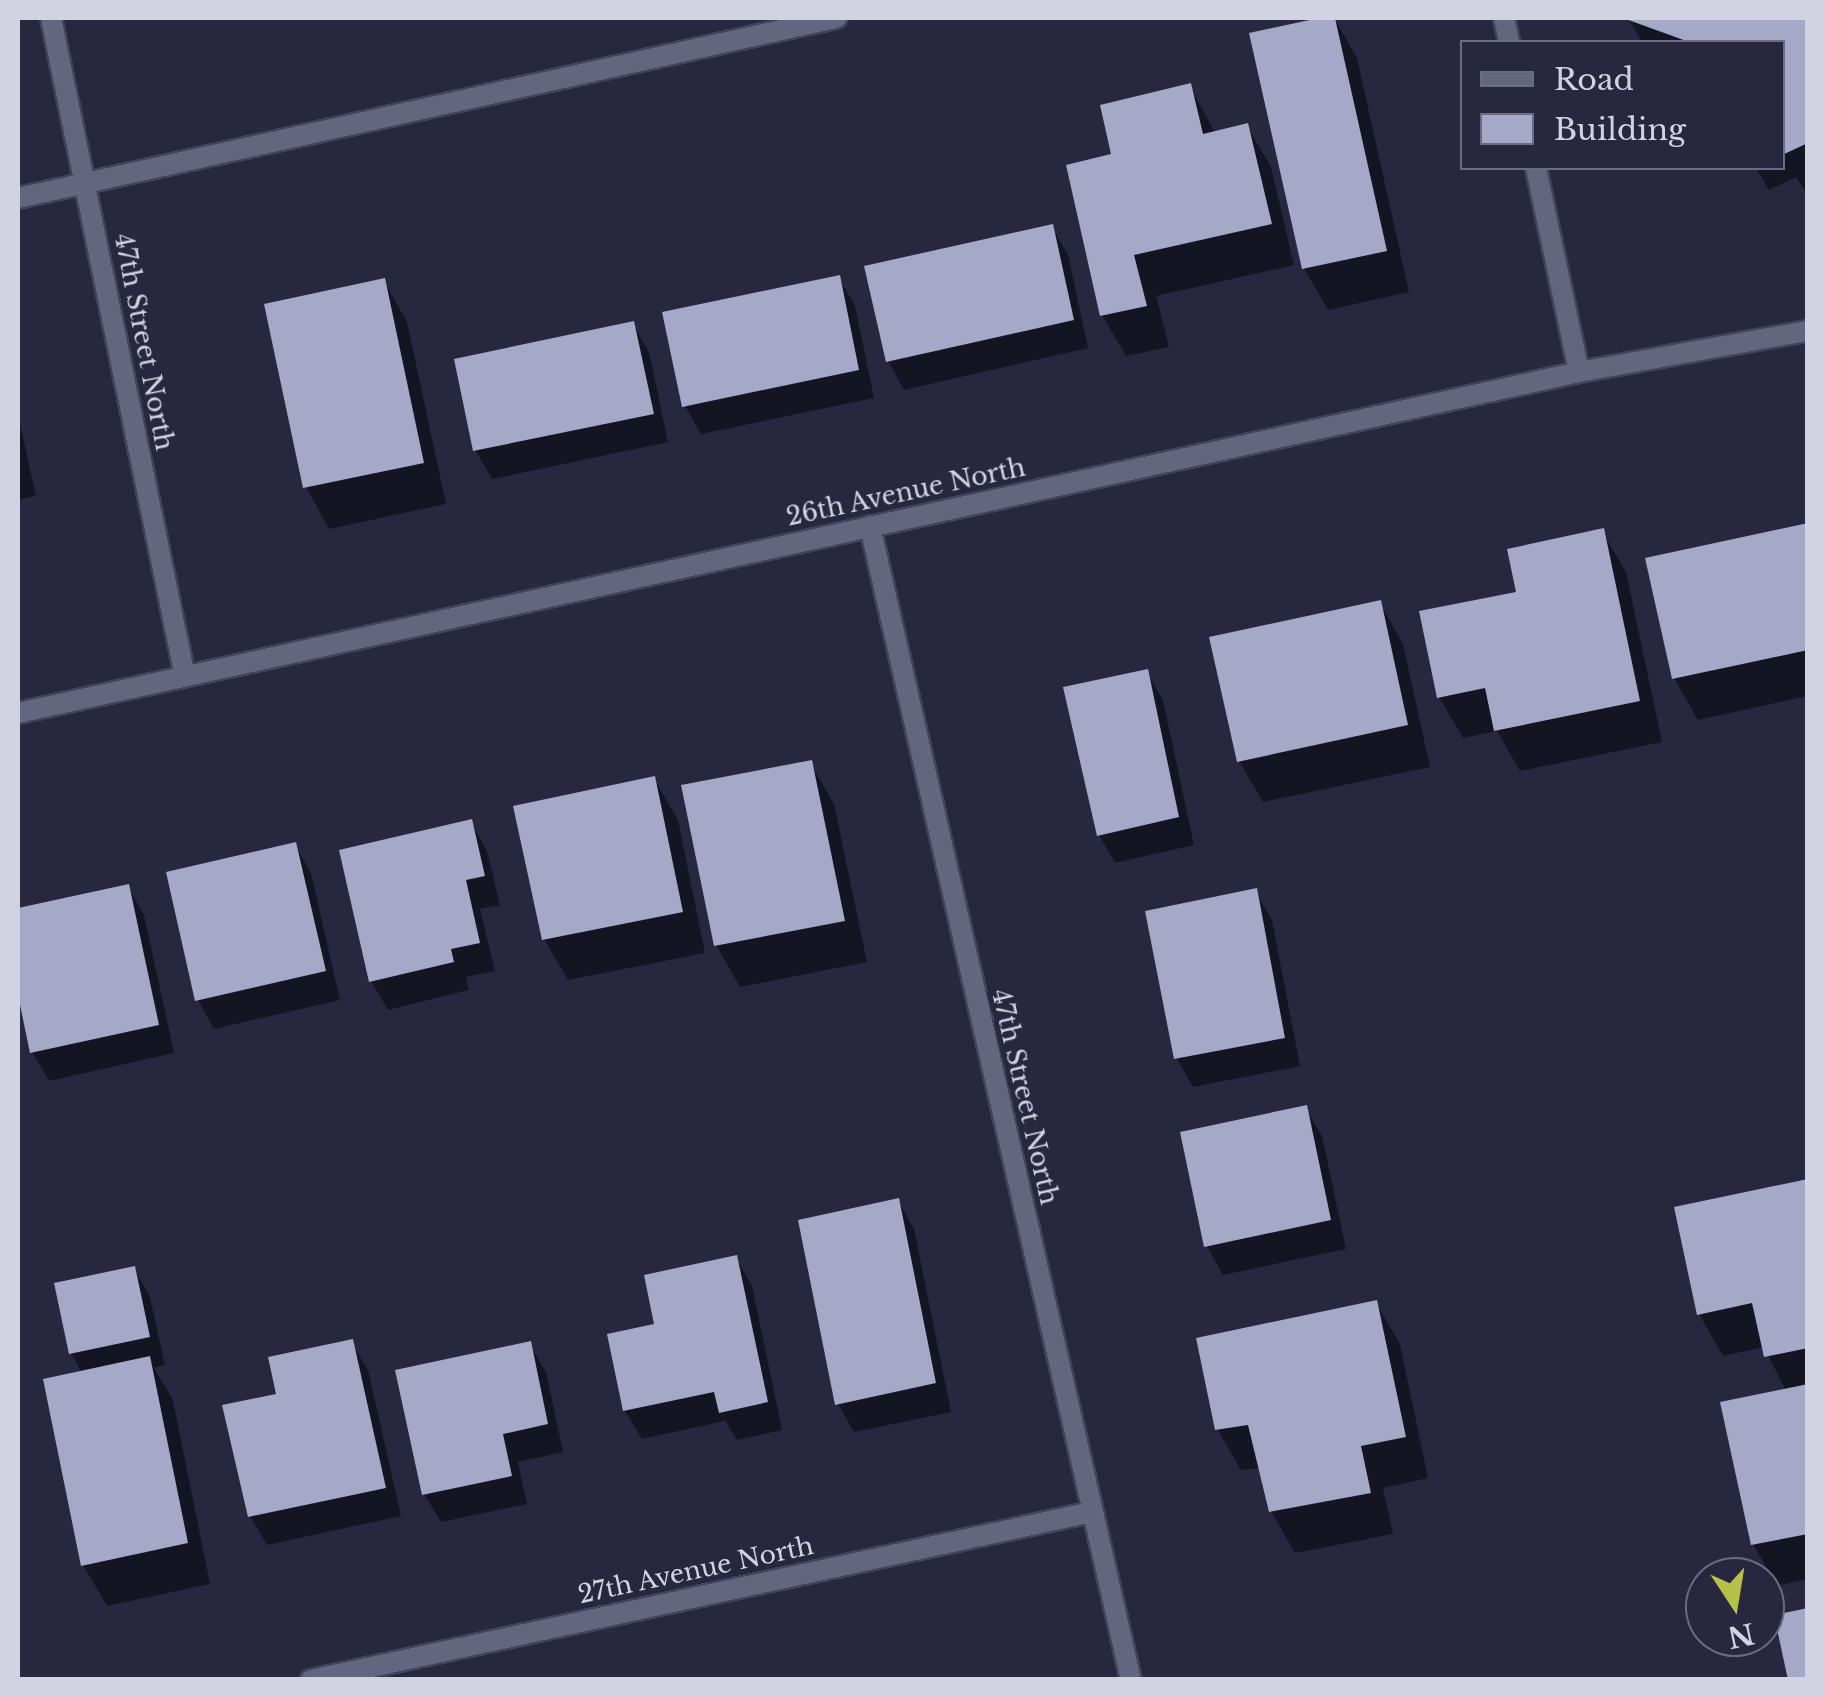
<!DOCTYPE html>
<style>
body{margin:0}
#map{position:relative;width:1825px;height:1697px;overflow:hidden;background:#272840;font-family:"Libre Baskerville",serif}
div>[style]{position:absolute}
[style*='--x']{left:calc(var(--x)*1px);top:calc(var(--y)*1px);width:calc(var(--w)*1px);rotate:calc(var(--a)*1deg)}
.shadow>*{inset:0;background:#0007}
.building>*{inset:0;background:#a6a8c7}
.roads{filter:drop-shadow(2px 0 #42435a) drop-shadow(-2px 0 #42435a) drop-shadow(0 2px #42435a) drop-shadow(0 -2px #42435a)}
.lane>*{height:20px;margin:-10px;padding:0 10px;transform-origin:10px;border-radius:10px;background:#64667f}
.street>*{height:20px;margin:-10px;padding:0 10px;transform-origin:10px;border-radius:10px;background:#64667f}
span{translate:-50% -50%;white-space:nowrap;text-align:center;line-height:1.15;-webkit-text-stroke:10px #272840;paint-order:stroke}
.street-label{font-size:25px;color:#d1d2e2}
.frame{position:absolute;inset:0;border:20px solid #d1d2e2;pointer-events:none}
.legend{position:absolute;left:1460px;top:40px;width:325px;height:130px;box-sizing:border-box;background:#272840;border:2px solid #6b6c81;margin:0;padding:12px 18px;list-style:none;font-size:30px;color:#d1d2e2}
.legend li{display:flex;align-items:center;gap:20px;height:50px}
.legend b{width:50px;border:2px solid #6b6c81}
.north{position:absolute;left:1685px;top:1557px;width:100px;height:100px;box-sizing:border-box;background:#272840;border:2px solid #6b6c81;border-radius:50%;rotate:168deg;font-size:28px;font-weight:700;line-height:40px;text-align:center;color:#d1d2e2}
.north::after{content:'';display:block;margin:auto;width:35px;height:45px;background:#b6c149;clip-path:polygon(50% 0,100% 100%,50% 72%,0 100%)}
</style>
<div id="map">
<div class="shadow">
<div style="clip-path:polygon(1334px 18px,1357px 58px,1409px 292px,1328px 310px,1304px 268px,1252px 35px)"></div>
<div style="clip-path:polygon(1628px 18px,1808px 18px,1808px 196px,1796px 177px,1769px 190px,1756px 168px,1782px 168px,1782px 42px,1642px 42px)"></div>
<div style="clip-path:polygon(1190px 86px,1215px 133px,1247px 126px,1271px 167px,1294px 265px,1156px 296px,1169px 347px,1126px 356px,1102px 315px,1113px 156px)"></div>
<div style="clip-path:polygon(1052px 227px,1068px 255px,1088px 348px,904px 390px,888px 361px)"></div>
<div style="clip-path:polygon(839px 278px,855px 306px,874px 398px,701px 434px,685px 406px)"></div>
<div style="clip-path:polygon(384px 281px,407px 322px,446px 504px,329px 529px,306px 487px,267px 306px)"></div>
<div style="clip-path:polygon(633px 324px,649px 352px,668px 442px,492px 479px,475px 450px)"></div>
<div style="clip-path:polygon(18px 415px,36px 496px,18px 500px)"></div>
<div style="clip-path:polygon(1808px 526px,1808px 696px,1698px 720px,1674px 678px)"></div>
<div style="clip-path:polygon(1602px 531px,1626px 572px,1662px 742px,1520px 771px,1497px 731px,1463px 738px,1439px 697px)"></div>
<div style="clip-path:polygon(1380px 603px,1403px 644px,1430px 767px,1263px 802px,1239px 761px)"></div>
<div style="clip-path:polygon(1146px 672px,1163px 700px,1194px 845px,1115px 863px,1099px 835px)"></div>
<div style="clip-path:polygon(810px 762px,834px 804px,867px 962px,740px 987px,716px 945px)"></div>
<div style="clip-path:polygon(654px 779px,678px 820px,705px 953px,568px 980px,544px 939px)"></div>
<div style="clip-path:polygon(471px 822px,487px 851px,500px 905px,480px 909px,495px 971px,466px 977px,469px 990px,388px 1010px,371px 981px)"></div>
<div style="clip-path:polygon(295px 845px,311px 873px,340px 1000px,214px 1029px,198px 1000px)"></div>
<div style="clip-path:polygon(128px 887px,144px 915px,174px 1053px,49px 1081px,32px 1052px,18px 983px,18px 911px)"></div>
<div style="clip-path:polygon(1255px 891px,1272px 920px,1300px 1066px,1193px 1087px,1177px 1059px,1148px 913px)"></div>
<div style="clip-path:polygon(1305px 1108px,1322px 1136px,1346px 1249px,1223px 1275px,1207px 1246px)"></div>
<div style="clip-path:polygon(1808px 1181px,1808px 1579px,1777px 1586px,1753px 1544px,1786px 1391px,1764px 1347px,1723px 1356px,1699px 1314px)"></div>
<div style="clip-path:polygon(898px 1201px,914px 1229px,951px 1412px,854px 1432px,838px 1404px)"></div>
<div style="clip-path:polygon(736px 1258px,752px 1286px,782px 1430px,737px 1440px,725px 1421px,642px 1439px,625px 1411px,610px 1335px,657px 1325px)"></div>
<div style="clip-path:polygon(134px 1268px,150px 1297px,165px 1365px,154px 1368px,173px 1400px,210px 1584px,107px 1606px,83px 1565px,82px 1373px,71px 1353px)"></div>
<div style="clip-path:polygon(1376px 1303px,1400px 1344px,1428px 1478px,1383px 1488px,1393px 1534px,1295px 1553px,1271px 1511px,1261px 1468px,1241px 1470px,1217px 1429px)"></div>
<div style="clip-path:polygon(351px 1342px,368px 1370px,401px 1516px,267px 1545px,250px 1516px,279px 1396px)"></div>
<div style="clip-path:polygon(529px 1344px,546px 1372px,563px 1452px,518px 1462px,527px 1504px,441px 1522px,424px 1494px)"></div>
</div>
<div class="building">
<div style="clip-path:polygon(1319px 18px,1335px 18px,1387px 251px,1302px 269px,1249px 33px)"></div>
<div style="clip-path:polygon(1623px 18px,1808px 18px,1808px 143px,1782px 155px,1782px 42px,1689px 42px)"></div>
<div style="clip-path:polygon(1191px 83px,1203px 134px,1248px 123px,1272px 224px,1134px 255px,1147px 306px,1100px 316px,1066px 165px,1111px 154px,1100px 105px)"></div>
<div style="clip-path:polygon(1053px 224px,1074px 320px,886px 362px,864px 266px)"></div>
<div style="clip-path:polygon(840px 275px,859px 370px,682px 407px,662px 312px)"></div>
<div style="clip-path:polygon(385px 278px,424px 463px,303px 488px,264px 304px)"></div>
<div style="clip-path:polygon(634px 321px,654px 414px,473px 451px,454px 359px)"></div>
<div style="clip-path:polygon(1808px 523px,1808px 650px,1672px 679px,1645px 558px)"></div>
<div style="clip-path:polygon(1604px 528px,1640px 701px,1494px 731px,1485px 688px,1437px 698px,1419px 611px,1516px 592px,1507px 549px)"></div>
<div style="clip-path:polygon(1381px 600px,1408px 725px,1237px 762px,1209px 637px)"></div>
<div style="clip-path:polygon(1148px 669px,1179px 817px,1097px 836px,1063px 687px)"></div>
<div style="clip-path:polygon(812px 760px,845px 921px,714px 946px,681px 785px)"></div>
<div style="clip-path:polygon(655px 776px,683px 912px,542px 940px,513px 806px)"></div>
<div style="clip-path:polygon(472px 819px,485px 876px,466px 880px,480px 943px,451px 949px,454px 962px,369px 982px,339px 850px)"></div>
<div style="clip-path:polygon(296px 842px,326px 971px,195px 1001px,166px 872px)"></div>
<div style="clip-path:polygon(129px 884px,159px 1025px,30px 1053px,18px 995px,18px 908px)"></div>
<div style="clip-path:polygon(1257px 888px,1285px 1038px,1174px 1059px,1145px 911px)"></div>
<div style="clip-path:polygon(1307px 1105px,1331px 1220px,1204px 1247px,1180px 1132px)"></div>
<div style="clip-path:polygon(1808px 1179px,1808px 1348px,1764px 1357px,1752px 1303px,1697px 1315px,1674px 1207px)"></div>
<div style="clip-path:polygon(899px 1198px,936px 1383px,835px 1405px,798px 1220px)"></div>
<div style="clip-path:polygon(737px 1255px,768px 1402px,719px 1413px,714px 1392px,623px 1411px,607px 1334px,654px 1324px,644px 1275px)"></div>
<div style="clip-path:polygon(135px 1266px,150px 1337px,69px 1354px,54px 1283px)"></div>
<div style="clip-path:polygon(1377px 1300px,1406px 1437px,1361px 1446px,1371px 1493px,1269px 1512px,1248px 1425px,1215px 1430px,1196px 1338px)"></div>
<div style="clip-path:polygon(353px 1339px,386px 1488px,248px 1517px,222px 1405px,276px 1394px,268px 1357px)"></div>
<div style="clip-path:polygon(531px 1341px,548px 1424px,503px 1434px,512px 1476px,422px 1495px,395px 1370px)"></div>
<div style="clip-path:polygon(150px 1356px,188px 1543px,81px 1566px,43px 1379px)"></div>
<div style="clip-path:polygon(1808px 1384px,1808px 1534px,1751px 1545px,1720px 1402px)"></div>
<div style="clip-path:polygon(1808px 1608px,1808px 1680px,1788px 1680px,1774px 1615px)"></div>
</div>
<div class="roads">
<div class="lane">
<div style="--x:18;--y:198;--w:838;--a:-12.41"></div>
</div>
<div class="street">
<div style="--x:51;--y:18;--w:672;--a:78.51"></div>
<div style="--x:1504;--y:18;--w:25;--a:78"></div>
<div style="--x:1536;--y:168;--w:208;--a:78.1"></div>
<div style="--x:870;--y:526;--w:1183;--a:77.26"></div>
<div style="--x:18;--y:713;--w:1598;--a:-12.32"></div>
<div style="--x:1579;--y:372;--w:233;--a:-10.2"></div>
<div style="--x:311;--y:1680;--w:799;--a:-12.14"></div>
</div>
</div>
<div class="street-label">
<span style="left:143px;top:342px;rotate:79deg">47th Street North</span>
<span style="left:906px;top:493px;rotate:-12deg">26th Avenue North</span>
<span style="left:1024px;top:1097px;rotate:77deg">47th Street North</span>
<span style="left:696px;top:1571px;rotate:-12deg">27th Avenue North</span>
</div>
<div class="frame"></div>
<ul class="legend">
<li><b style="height:12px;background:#64667f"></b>Road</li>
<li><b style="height:28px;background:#a6a8c7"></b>Building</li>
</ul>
<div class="north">N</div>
</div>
